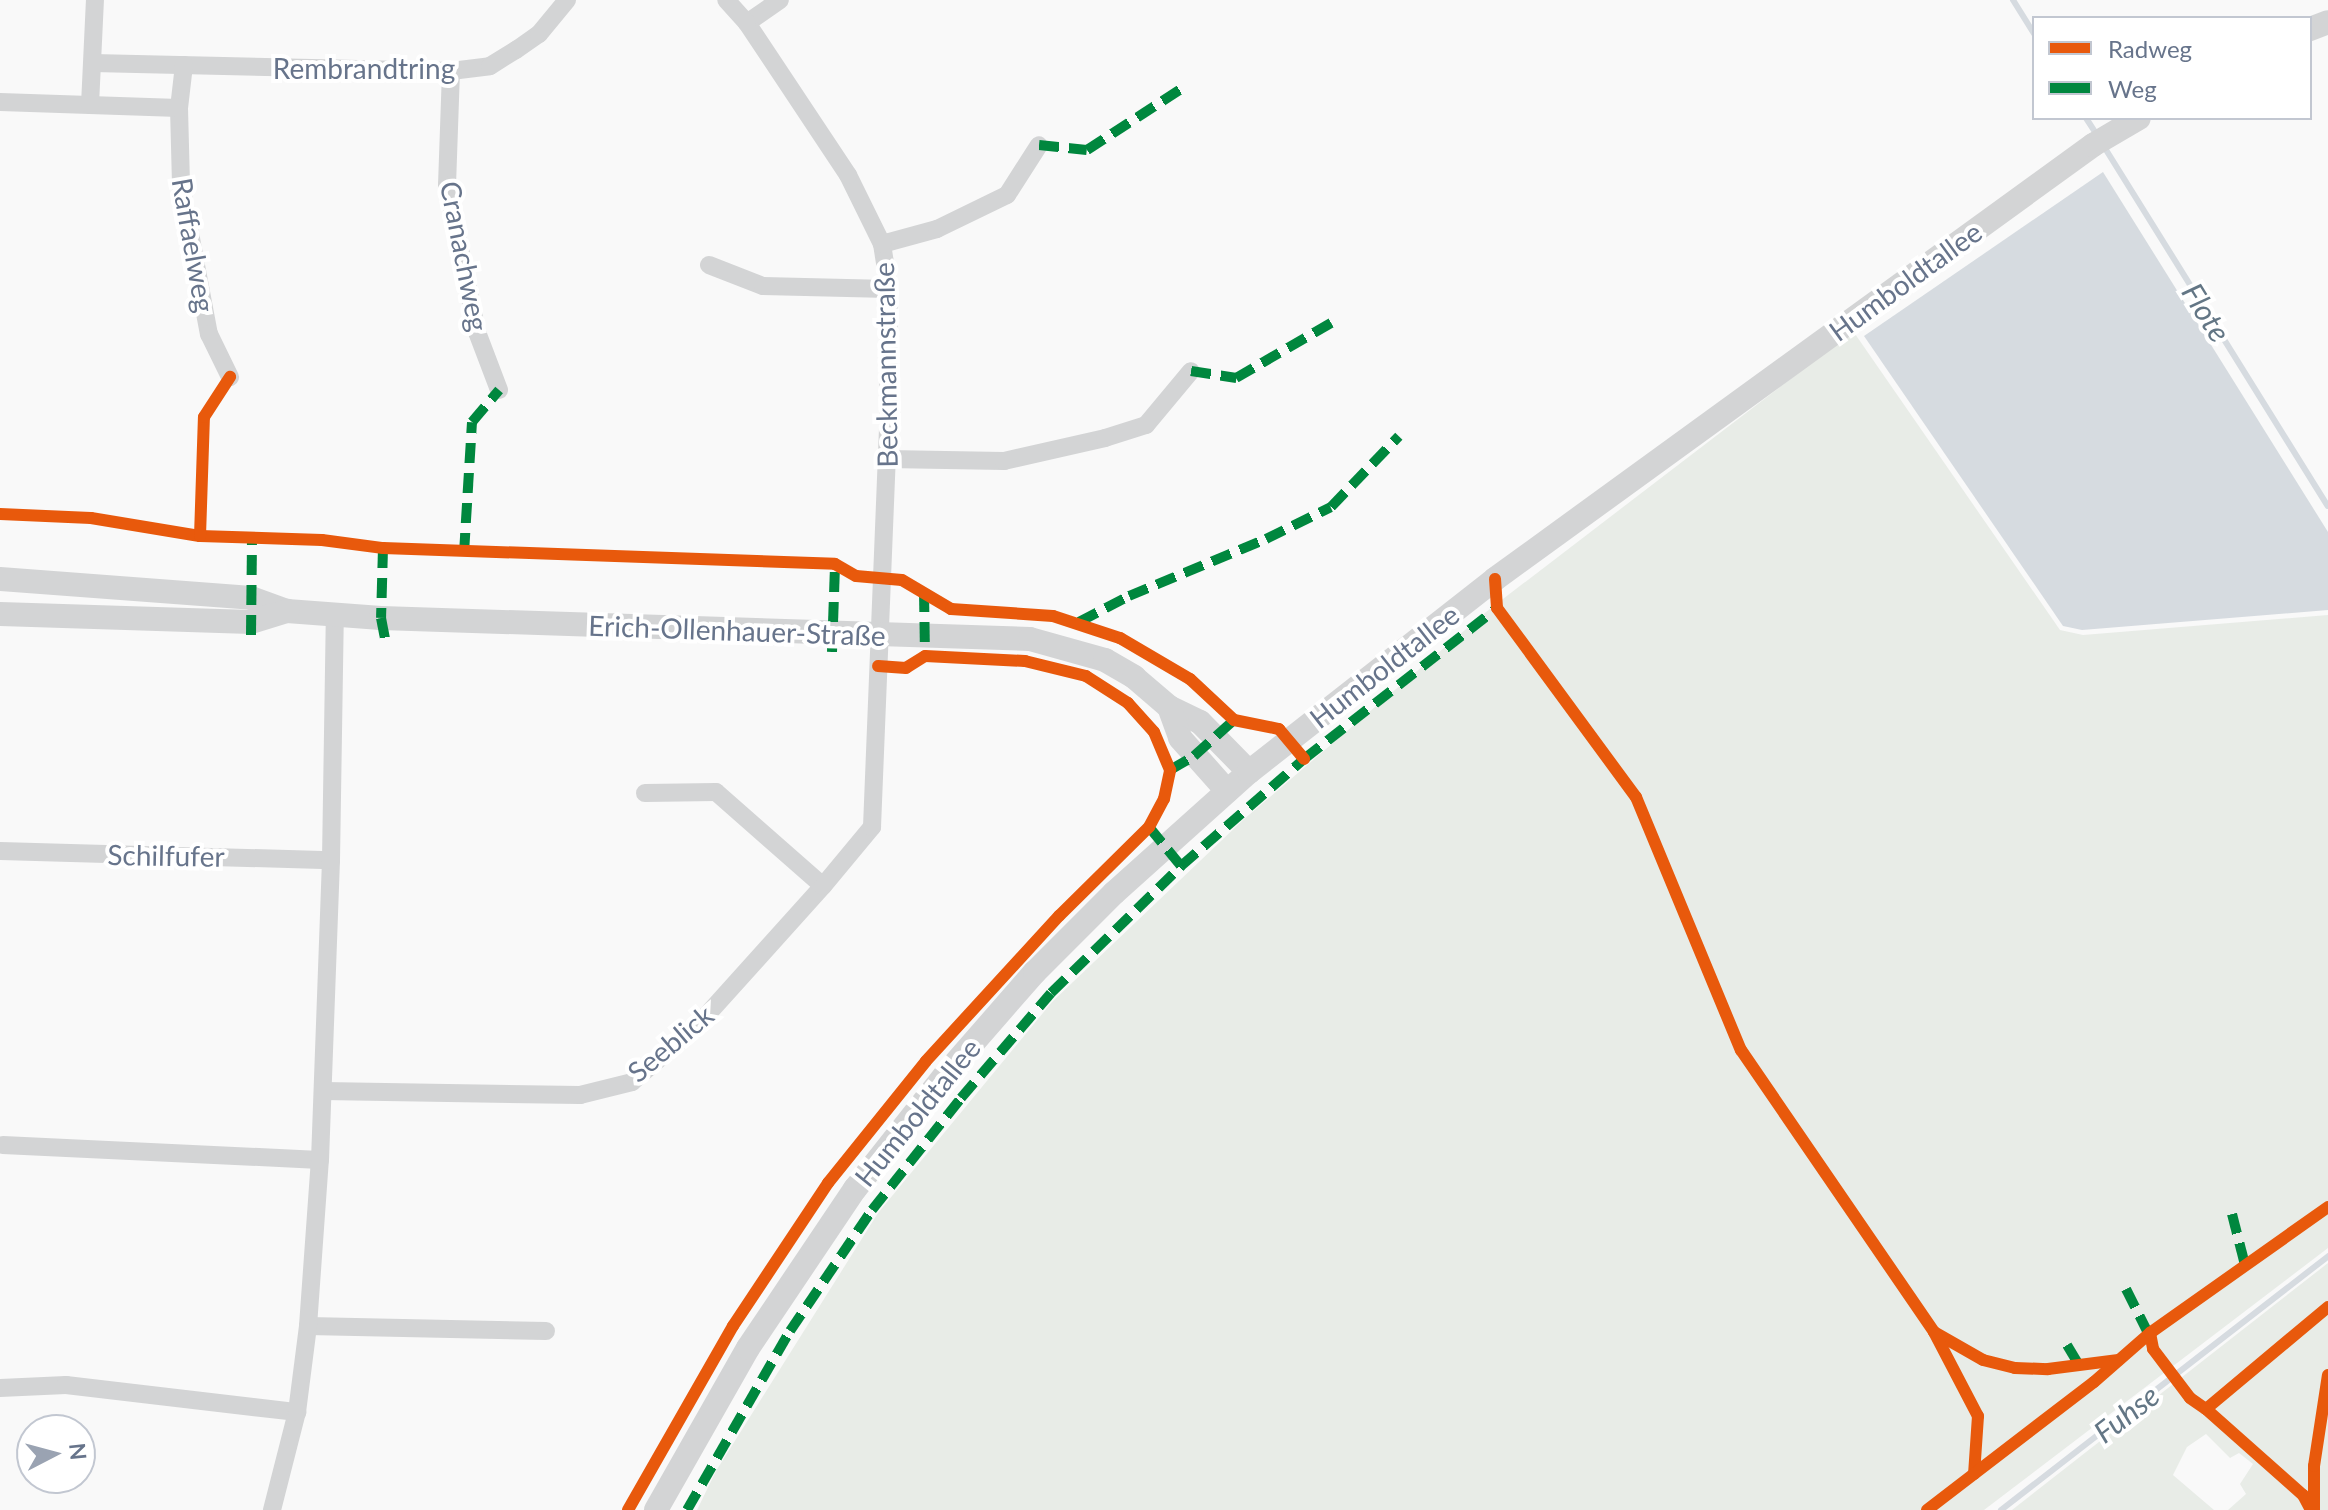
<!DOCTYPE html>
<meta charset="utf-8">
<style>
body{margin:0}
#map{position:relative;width:2328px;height:1510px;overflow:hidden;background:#f9f9f9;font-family:Lato,sans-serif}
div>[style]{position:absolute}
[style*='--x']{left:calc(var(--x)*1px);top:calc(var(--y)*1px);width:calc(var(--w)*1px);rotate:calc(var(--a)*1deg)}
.green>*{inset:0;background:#e8ece7}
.water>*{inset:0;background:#d6dbe0}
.stream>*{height:6px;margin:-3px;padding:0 3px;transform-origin:3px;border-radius:3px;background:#d6dbe0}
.minor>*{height:18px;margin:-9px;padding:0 9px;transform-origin:9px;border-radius:9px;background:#d3d4d5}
.tertiary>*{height:24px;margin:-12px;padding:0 12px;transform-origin:12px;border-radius:12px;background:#d3d4d5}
.quiet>*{height:10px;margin-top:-5px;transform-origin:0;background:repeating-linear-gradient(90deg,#00873e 0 20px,transparent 0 30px)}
.cycleway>*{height:12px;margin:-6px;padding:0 6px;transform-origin:6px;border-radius:6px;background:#e8590c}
span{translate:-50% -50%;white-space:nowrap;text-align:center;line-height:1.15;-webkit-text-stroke:8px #fff;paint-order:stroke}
.street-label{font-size:28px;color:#67748b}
.water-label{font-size:30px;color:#637685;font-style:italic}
.legend{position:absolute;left:2032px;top:16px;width:280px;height:104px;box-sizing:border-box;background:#fff;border:2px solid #c2c7d1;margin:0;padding:10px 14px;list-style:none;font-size:24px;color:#67748b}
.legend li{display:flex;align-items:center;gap:16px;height:40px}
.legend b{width:40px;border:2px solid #c2c7d1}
.north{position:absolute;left:16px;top:1414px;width:80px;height:80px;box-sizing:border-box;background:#fff;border:2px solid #c2c7d1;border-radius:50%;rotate:84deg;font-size:22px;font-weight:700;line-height:32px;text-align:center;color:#67748b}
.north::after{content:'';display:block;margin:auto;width:28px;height:36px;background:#9aa3b2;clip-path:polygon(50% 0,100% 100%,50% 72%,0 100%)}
</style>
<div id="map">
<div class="green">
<div style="clip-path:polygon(1853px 331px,2060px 630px,2083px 635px,2328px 615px,2328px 1248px,1984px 1510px,697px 1510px,716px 1471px,878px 1213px,1052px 1002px,1243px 820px,1486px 612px)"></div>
<div style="clip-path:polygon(2328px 1263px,2328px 1510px,2228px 1510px,2246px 1494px,2240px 1484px,2253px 1464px,2239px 1453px,2230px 1458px,2206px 1434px,2187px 1447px,2173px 1475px,2214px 1510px,2012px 1510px)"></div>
</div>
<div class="water">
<div style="clip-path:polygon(2103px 172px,2328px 532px,2328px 610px,2082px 630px,2063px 626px,1864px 336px)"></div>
</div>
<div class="stream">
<div style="--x:2013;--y:0;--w:40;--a:58"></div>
<div style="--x:2086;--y:118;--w:20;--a:57"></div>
<div style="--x:2103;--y:145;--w:425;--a:58.1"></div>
<div style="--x:2001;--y:1510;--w:414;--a:-37.8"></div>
</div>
<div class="minor">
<div style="--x:747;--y:23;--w:40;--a:-34.9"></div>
<div style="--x:93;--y:63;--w:358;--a:1.3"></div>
<div style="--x:451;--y:71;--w:39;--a:-7"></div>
<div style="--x:490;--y:66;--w:31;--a:-32"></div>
<div style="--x:516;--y:50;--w:28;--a:-35"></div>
<div style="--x:539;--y:34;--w:44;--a:-50.5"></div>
<div style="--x:184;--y:65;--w:43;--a:96.6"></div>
<div style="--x:179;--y:108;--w:77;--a:88.5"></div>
<div style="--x:181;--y:185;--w:152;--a:79.4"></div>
<div style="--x:209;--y:334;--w:48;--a:64"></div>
<div style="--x:451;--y:71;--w:114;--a:92"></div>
<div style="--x:447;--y:185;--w:150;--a:78.5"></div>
<div style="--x:477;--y:332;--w:62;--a:69.2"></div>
<div style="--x:0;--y:102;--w:179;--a:1.9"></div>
<div style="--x:90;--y:105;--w:105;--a:-87.3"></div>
<div style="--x:882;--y:244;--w:57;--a:-15.3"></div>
<div style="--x:937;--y:229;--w:78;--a:-25.9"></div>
<div style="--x:1007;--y:195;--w:59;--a:-57.4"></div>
<div style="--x:709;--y:265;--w:58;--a:21.3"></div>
<div style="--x:763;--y:286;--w:126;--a:1.4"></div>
<div style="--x:887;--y:459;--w:117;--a:1"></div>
<div style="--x:1004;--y:461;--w:104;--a:-12.8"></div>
<div style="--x:1105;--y:438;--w:43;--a:-17.6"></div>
<div style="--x:1146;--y:425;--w:70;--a:-50.2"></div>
<div style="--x:645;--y:793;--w:71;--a:-0.8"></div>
<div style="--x:716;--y:792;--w:142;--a:41.3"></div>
<div style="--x:0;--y:851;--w:331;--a:1.6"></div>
<div style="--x:323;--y:1091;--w:257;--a:0.9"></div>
<div style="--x:580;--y:1095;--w:54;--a:-14"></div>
<div style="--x:632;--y:1082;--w:84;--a:-40.7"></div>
<div style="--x:696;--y:1027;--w:190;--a:-48"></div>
<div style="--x:823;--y:886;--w:77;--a:-50.3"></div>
<div style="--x:872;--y:827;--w:400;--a:-87.7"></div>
<div style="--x:888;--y:427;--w:138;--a:-89.6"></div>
<div style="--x:889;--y:289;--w:46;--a:-98.8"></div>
<div style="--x:882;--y:244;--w:77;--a:-116.2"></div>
<div style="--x:848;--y:175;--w:182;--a:-123.6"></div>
<div style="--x:747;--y:23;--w:31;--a:-132"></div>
<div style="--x:3;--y:1145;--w:317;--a:2.7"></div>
<div style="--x:308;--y:1326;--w:238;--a:1.2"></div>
<div style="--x:0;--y:1388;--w:66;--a:-2.6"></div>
<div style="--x:66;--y:1385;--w:233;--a:6.7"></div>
<div style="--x:272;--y:1510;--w:101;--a:-75.7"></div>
<div style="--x:297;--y:1412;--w:87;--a:-82.7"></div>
<div style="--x:308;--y:1326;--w:166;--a:-85.9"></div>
<div style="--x:320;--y:1160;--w:300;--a:-87.9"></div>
<div style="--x:331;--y:860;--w:245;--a:-89.1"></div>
</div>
<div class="tertiary">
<div style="--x:2310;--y:29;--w:19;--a:-21"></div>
<div style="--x:0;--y:579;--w:252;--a:4.3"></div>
<div style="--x:251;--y:598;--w:38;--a:20"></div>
<div style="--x:287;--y:611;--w:94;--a:4.3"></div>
<div style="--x:381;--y:618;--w:649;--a:1.85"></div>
<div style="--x:1030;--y:639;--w:78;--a:15.6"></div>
<div style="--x:1105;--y:660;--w:34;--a:30"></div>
<div style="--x:1134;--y:677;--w:46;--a:40.6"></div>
<div style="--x:1169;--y:707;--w:34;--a:26"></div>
<div style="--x:1200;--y:722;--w:70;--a:45.6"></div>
<div style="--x:0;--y:614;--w:251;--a:1.8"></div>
<div style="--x:251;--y:622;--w:38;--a:-17"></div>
<div style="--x:1169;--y:707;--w:33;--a:70"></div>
<div style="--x:1180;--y:738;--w:71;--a:48.4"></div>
<div style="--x:656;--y:1510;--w:186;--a:-60.4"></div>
<div style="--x:748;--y:1348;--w:192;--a:-56.1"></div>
<div style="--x:855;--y:1189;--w:145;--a:-51.7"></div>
<div style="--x:945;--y:1075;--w:137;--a:-48.9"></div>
<div style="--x:1035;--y:972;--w:112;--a:-45"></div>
<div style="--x:1114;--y:893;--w:181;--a:-41.9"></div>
<div style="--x:1249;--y:772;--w:313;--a:-38.1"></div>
<div style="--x:1495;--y:579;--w:739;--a:-35.97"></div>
<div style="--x:2093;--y:145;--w:53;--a:-30.4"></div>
</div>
<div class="quiet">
<div style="--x:1039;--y:145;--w:48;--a:5.9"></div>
<div style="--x:1087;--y:150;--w:112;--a:-33"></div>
<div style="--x:1191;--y:371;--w:46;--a:8.8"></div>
<div style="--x:1236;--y:378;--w:110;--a:-30.1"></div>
<div style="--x:383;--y:548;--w:70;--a:91.6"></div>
<div style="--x:381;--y:618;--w:21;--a:79"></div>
<div style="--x:464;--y:553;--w:131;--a:-86.5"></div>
<div style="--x:472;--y:422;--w:42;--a:-49.8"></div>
<div style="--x:924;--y:592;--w:64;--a:89.1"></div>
<div style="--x:1079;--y:622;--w:56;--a:-27.5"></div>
<div style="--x:1129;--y:596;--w:148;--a:-22.6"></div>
<div style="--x:1266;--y:539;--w:72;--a:-26.2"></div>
<div style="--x:1331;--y:507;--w:98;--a:-46.2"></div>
<div style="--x:251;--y:635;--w:98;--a:-89.4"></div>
<div style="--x:832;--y:652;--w:88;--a:-88"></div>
<div style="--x:1170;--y:770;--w:28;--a:-30"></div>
<div style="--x:1194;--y:756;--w:54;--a:-42"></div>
<div style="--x:1149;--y:827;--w:50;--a:50.6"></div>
<div style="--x:2232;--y:1214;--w:53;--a:75.7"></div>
<div style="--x:2126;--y:1289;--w:56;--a:63.4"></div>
<div style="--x:2067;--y:1345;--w:23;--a:59"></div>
<div style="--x:687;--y:1510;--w:207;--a:-60.1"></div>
<div style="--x:790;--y:1331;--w:146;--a:-55.9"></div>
<div style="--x:872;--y:1210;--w:143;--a:-51.5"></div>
<div style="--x:961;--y:1098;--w:138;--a:-49.4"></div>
<div style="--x:1051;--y:993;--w:182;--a:-44.3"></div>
<div style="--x:1181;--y:866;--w:163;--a:-41"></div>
<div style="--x:1304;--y:759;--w:245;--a:-38"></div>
</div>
<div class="cycleway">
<div style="--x:0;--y:514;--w:91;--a:2.5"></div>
<div style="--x:91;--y:518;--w:110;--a:9.4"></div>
<div style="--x:200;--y:536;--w:122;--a:1.9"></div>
<div style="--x:322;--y:540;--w:62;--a:7.5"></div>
<div style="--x:383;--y:548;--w:452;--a:2"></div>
<div style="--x:835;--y:564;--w:24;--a:30"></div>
<div style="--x:856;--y:576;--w:46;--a:5"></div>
<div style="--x:902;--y:580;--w:57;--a:30.6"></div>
<div style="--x:951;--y:609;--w:102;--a:3.9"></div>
<div style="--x:1053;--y:616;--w:71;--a:18.2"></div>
<div style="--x:1120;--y:638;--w:81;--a:30.4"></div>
<div style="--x:1190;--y:679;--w:60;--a:43"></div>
<div style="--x:1234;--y:720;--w:46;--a:11.3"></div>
<div style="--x:1279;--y:729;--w:39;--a:50"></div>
<div style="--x:200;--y:536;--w:119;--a:-88.1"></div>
<div style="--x:204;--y:417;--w:48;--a:-57"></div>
<div style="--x:1495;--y:579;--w:29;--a:86"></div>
<div style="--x:1497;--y:608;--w:235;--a:53.7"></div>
<div style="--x:1636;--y:797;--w:274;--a:67.5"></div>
<div style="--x:1741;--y:1050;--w:342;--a:55.6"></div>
<div style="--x:1934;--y:1332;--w:56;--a:29.7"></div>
<div style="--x:1983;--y:1360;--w:33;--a:14"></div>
<div style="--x:2015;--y:1368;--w:33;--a:2"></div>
<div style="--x:2048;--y:1369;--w:71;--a:-7.3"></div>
<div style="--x:1934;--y:1332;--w:95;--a:62.4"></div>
<div style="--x:1978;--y:1416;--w:58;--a:93.9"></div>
<div style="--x:2150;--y:1333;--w:16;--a:79"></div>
<div style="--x:2153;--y:1349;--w:61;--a:52.9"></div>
<div style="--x:2190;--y:1398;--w:19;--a:35"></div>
<div style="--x:2206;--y:1409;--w:159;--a:-39.9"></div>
<div style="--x:2206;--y:1409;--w:130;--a:41.6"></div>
<div style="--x:2303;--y:1495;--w:17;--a:62"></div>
<div style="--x:628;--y:1510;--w:212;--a:-60.3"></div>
<div style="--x:733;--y:1326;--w:172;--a:-56.4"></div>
<div style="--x:828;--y:1183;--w:156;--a:-51.2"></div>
<div style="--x:926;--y:1061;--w:197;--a:-47.5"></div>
<div style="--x:1059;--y:916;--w:127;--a:-44.7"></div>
<div style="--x:1149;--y:827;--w:32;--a:-62"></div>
<div style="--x:1164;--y:799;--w:30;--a:-78"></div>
<div style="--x:1170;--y:770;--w:41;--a:-112.8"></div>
<div style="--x:1154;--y:732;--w:39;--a:-132"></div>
<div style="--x:1128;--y:703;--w:50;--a:-147.3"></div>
<div style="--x:1086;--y:676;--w:63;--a:-166.2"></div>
<div style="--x:1025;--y:661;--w:100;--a:-177.1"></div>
<div style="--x:925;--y:656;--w:22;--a:148"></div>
<div style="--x:906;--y:668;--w:28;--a:-176"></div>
<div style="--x:1927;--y:1510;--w:210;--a:-37.5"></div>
<div style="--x:2094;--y:1382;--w:74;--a:-41.2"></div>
<div style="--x:2150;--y:1333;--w:218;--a:-35.3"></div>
<div style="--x:2314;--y:1510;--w:44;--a:-90"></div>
<div style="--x:2314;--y:1466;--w:92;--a:-81.3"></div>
</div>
<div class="street-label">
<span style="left:364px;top:68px">Rembrandtring</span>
<span style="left:194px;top:245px;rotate:80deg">Raffaelweg</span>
<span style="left:465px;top:256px;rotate:79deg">Cranachweg</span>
<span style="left:1905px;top:281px;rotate:-36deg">Humboldtallee</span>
<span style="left:885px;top:365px;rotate:-91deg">Beckmannstraße</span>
<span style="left:737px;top:630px;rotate:2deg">Erich-Ollenhauer-Straße</span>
<span style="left:1384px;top:666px;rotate:-38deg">Humboldtallee</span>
<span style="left:166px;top:855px;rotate:1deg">Schilfufer</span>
<span style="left:670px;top:1043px;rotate:-40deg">Seeblick</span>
<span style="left:917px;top:1112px;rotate:-51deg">Humboldtallee</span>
</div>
<div class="water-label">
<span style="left:2207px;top:312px;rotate:58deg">Flote</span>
<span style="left:2126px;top:1413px;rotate:-38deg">Fuhse</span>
</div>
<ul class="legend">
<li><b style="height:10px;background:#e8590c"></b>Radweg</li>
<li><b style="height:10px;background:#00873e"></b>Weg</li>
</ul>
<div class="north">N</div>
</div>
